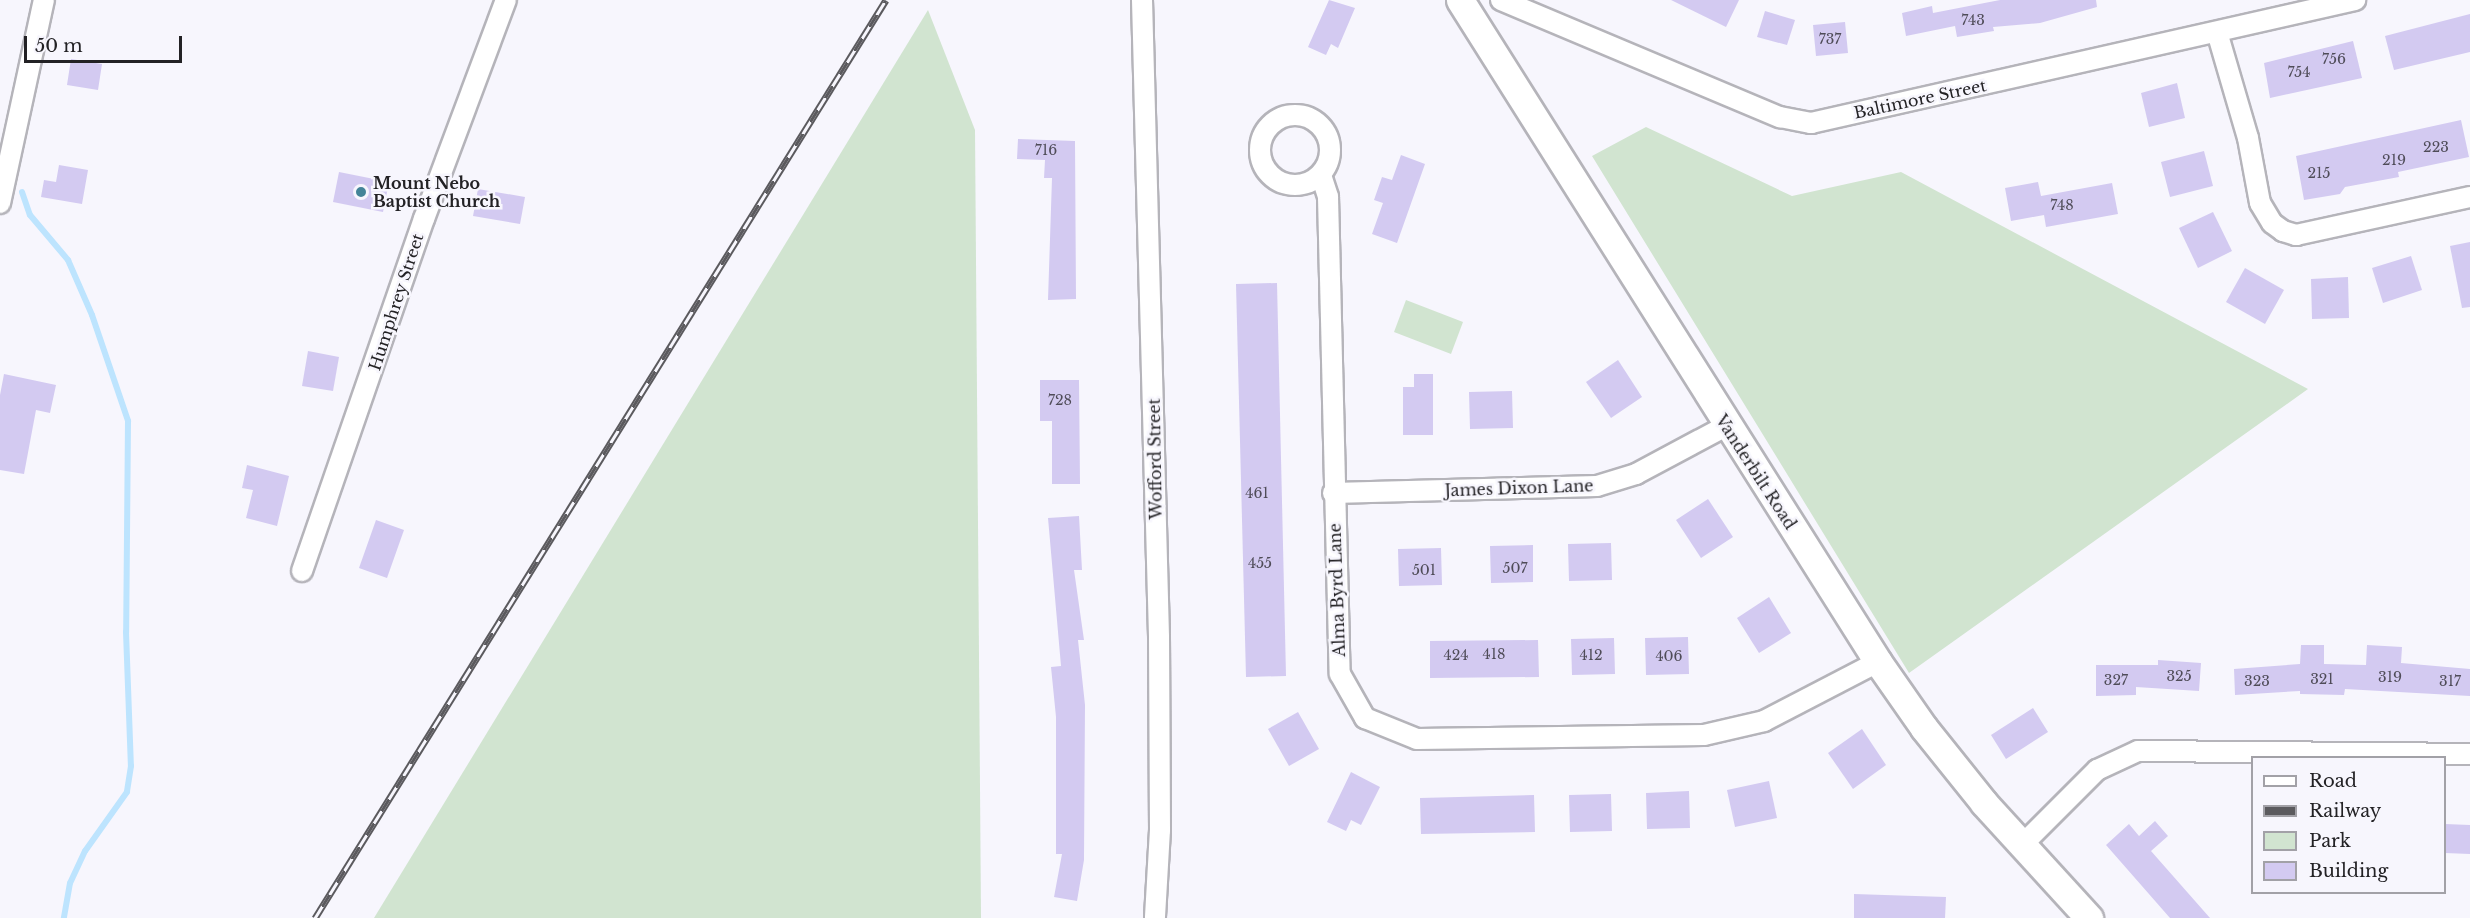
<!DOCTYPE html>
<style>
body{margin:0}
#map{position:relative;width:2470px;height:918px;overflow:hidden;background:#f7f6fd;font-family:"Libre Baskerville",serif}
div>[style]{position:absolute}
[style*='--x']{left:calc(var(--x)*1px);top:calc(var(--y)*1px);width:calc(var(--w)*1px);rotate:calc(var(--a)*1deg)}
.green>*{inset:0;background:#d1e4d0}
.stream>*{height:6px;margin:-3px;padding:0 3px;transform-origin:3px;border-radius:3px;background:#bde4fe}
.building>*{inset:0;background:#d3caf1}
.roads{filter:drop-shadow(2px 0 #b5b4ba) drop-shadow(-2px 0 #b5b4ba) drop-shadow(0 2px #b5b4ba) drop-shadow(0 -2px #b5b4ba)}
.street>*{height:20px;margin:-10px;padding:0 10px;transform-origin:10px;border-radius:10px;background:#fff}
.street>.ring{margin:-10px;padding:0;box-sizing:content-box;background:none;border:20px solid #fff;border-radius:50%}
.secondary>*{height:27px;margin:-13.5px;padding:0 13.5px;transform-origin:13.5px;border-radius:13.5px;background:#fff}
.rail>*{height:7px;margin-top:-3.5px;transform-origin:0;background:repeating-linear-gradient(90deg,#f7f6fd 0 14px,#5b5a5e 0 28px);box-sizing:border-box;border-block:2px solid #5b5a5e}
.dots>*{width:16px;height:16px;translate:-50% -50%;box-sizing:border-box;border:3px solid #f7f6fd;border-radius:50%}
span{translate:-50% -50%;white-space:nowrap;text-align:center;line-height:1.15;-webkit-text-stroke:5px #f7f6fd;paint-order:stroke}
.number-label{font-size:14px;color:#4f4c58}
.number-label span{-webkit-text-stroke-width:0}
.street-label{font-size:16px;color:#232225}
.poi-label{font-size:16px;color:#232225;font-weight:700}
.left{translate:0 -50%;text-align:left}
.legend{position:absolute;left:2251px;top:756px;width:195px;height:138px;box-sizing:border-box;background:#f7f6fd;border:2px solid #a2a1a7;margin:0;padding:8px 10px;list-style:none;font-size:18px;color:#232225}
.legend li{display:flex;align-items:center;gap:12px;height:30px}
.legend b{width:30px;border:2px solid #a2a1a7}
.scale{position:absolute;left:24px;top:36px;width:158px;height:27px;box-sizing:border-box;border:3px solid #232225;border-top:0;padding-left:8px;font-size:18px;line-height:21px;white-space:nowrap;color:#232225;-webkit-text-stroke:4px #f7f6fd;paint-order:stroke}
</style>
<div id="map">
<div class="green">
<div style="clip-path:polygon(928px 10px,975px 130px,981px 918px,374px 918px)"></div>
<div style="clip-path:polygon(1646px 127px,1792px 196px,1901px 172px,2308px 389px,1909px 673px,1592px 156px)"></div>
<div style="clip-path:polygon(1406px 300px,1463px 322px,1451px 354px,1394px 332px)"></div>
</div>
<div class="stream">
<div style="--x:22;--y:192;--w:24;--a:71"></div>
<div style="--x:30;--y:215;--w:59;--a:49.8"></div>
<div style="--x:68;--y:260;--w:60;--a:66.4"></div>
<div style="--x:92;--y:315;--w:112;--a:71.2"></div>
<div style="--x:128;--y:421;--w:211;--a:90.5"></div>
<div style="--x:126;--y:632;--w:134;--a:87.9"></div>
<div style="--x:131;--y:766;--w:26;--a:99"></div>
<div style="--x:127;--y:792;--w:72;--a:125.4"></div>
<div style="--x:85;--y:851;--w:35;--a:115"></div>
<div style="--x:70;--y:883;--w:36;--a:100"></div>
</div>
<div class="building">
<div style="clip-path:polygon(1329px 0,1355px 8px,1338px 48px,1331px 44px,1326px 55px,1308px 47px)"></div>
<div style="clip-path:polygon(1671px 0,1739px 0,1726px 27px)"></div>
<div style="clip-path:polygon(2000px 0,2096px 0,2097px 7px,2040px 23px,1993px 27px,1994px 31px,1957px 37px,1955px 26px,1906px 36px,1902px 13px,1932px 6px,1933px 13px)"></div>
<div style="clip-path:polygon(1765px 11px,1795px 20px,1787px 45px,1757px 37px)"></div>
<div style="clip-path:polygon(2470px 14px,2470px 52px,2394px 70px,2385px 36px)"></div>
<div style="clip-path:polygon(1845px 22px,1848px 53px,1816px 56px,1813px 25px)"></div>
<div style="clip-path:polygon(2353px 41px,2362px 78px,2270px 98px,2264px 63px)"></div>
<div style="clip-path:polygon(71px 59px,102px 64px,98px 90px,67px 85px)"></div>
<div style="clip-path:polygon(2177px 83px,2185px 118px,2149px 127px,2141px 93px)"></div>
<div style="clip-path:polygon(2461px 120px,2469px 157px,2398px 172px,2399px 177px,2345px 187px,2340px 194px,2304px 200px,2296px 156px)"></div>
<div style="clip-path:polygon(1018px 139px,1075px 141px,1076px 299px,1048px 300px,1052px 178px,1044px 178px,1045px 160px,1017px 159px)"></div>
<div style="clip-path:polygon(2204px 151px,2213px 186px,2170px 197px,2161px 162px)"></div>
<div style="clip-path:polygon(1401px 155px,1425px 164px,1397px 243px,1372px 234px,1383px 203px,1374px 200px,1382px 177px,1392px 180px)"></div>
<div style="clip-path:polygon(59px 165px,88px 170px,82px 204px,41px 197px,44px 180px,56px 182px)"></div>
<div style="clip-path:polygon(339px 172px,389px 182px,383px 212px,333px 202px)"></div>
<div style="clip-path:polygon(2038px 182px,2041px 196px,2112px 183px,2118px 214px,2046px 227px,2044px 215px,2011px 221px,2005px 188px)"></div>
<div style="clip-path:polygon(478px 189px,525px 197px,520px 224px,473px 216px)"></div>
<div style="clip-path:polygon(2213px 212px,2232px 251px,2198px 268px,2179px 228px)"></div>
<div style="clip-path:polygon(2470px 242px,2470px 307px,2462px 308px,2450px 246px)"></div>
<div style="clip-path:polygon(2411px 256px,2422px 290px,2383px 303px,2372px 268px)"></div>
<div style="clip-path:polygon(2245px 268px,2284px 290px,2265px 324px,2226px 302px)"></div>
<div style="clip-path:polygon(2348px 277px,2349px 318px,2312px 319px,2311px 279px)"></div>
<div style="clip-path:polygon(1277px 283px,1286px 676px,1246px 677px,1236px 284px)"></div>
<div style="clip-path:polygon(308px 351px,339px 357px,333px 391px,302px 386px)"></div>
<div style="clip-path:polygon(1618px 360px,1642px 397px,1611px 418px,1586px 382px)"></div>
<div style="clip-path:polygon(4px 374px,56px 385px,50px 413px,36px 410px,24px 474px,0 470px,0 395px)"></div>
<div style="clip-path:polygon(1414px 374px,1433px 374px,1433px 435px,1403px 435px,1403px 387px,1414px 387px)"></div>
<div style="clip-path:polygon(1040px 380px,1079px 380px,1080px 484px,1052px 484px,1052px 421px,1040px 421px)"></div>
<div style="clip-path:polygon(1512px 391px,1513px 428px,1470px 429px,1469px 392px)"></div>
<div style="clip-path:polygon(247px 465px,289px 476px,277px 526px,246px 518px,253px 490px,242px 488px)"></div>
<div style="clip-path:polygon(1708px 499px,1733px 537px,1701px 558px,1676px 520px)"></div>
<div style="clip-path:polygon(1079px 516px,1082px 570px,1074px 570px,1084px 640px,1078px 640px,1085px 705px,1084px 860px,1077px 901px,1054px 897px,1062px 854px,1056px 854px,1056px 717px,1051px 667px,1061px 666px,1048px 518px)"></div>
<div style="clip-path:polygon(376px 520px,404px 530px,387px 578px,359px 568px)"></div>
<div style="clip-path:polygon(1611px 543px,1612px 580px,1569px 581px,1568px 544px)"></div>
<div style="clip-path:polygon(1533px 545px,1533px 582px,1491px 583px,1490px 546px)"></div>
<div style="clip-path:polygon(1441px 548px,1442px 585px,1399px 586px,1398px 549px)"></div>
<div style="clip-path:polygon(1769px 597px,1791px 633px,1759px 653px,1737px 618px)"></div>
<div style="clip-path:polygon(1688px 637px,1689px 674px,1646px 675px,1645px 638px)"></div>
<div style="clip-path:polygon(1614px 638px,1615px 674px,1572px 675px,1571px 639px)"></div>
<div style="clip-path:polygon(1538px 640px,1539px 677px,1430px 678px,1430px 641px)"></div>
<div style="clip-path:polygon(2301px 645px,2324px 645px,2324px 664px,2366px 665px,2367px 645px,2402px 647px,2401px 663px,2470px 669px,2470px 696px,2345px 689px,2344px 695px,2300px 694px,2300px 691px,2235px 695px,2234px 669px,2300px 664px)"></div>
<div style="clip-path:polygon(2158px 660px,2201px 663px,2199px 691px,2136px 687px,2136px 695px,2096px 696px,2096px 665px,2158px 665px)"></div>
<div style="clip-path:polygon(2033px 708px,2048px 732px,2006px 759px,1991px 735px)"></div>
<div style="clip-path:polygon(1298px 712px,1319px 749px,1289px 766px,1268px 729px)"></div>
<div style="clip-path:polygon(1862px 729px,1886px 765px,1853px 789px,1828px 753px)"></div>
<div style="clip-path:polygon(1351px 772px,1380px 787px,1361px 825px,1351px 820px,1346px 831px,1327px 822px)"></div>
<div style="clip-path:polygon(1769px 781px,1777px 818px,1735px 827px,1727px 790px)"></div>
<div style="clip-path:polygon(1689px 791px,1690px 828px,1647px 829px,1646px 793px)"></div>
<div style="clip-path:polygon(1611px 794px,1612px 831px,1570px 832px,1569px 795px)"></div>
<div style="clip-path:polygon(1534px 795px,1535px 832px,1421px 834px,1420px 798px)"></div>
<div style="clip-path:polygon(2155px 821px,2168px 836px,2151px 851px,2210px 918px,2170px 918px,2106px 845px,2129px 824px,2139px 836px)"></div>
<div style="clip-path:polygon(2445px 824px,2470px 825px,2470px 854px,2445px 853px)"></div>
<div style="clip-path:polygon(1854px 894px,1946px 897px,1945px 918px,1854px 918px)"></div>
</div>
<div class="roads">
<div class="street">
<div style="--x:1142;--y:0;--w:637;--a:88.47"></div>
<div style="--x:1159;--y:637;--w:193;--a:89.7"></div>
<div style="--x:1160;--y:830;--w:88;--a:93.3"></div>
<div style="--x:1501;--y:0;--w:303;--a:22.8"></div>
<div style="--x:1780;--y:117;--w:32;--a:11"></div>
<div style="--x:1811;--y:123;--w:558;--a:-12.74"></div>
<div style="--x:2217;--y:32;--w:110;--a:73.7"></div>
<div style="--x:2248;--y:138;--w:66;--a:79.5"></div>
<div style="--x:2260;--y:203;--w:23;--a:59"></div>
<div style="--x:2272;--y:223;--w:14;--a:36"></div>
<div style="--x:2283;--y:231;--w:14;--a:17"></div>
<div style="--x:2296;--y:235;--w:178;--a:-12.3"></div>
<div class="ring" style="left:1260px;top:115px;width:50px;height:50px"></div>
<div style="--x:1321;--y:175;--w:23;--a:72"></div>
<div style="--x:1328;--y:197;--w:477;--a:88.6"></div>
<div style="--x:1340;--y:674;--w:51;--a:60.4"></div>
<div style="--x:1365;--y:718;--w:56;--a:22"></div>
<div style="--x:1417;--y:739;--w:287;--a:-0.8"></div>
<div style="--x:1704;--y:735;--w:62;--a:-13.1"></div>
<div style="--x:1764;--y:721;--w:128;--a:-27.4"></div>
<div style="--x:0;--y:203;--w:208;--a:-77.8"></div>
<div style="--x:1333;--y:493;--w:264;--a:-1.5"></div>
<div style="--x:1597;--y:486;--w:41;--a:-17.1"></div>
<div style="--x:1636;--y:474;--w:102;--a:-28.1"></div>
<div style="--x:302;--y:571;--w:373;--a:-70.9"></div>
<div style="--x:424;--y:219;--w:234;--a:-69.5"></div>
<div style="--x:2023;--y:844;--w:105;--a:-45"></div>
<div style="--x:2097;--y:770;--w:45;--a:-24.9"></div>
<div style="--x:2138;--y:751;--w:332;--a:0.5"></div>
</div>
<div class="secondary">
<div style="--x:1460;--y:0;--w:783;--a:57.73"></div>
<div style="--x:1878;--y:662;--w:80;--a:55.1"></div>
<div style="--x:1924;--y:728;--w:96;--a:51.3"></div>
<div style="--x:1984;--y:803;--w:156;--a:47.6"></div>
</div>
</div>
<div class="rail">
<div style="--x:315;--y:918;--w:1081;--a:-58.12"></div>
</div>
<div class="dots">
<div style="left:361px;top:192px;background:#448498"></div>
</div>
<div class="number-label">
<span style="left:1973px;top:20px">743</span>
<span style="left:1830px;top:39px">737</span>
<span style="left:2334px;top:59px">756</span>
<span style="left:2299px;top:72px">754</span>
<span style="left:2436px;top:147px">223</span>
<span style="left:1046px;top:150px">716</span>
<span style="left:2394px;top:160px">219</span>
<span style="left:2319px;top:173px">215</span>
<span style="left:2062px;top:205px">748</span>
<span style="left:1060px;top:400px">728</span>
<span style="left:1257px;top:493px">461</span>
<span style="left:1260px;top:563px">455</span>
<span style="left:1515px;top:568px">507</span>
<span style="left:1424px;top:570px">501</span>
<span style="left:1494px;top:654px">418</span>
<span style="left:1456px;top:655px">424</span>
<span style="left:1591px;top:655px">412</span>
<span style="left:1669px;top:656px">406</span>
<span style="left:2179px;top:676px">325</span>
<span style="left:2390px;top:677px">319</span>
<span style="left:2322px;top:679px">321</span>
<span style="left:2116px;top:680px">327</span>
<span style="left:2257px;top:681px">323</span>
<span style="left:2450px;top:681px">317</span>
</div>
<div class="street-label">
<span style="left:1920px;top:99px;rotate:-12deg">Baltimore Street</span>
<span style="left:396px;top:302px;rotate:-72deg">Humphrey Street</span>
<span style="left:1155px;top:459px;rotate:-91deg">Wofford Street</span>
<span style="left:1756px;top:472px;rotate:57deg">Vanderbilt Road</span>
<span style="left:1519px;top:488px;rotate:-2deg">James Dixon Lane</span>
<span style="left:1337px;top:590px;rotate:-92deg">Alma Byrd Lane</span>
</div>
<div class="poi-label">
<span class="left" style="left:373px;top:192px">Mount Nebo<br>Baptist Church</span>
</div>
<ul class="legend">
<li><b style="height:8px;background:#fff"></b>Road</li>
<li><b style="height:8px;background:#5b5a5e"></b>Railway</li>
<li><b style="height:16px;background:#d1e4d0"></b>Park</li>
<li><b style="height:16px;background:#d3caf1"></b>Building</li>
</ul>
<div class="scale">50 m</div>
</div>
